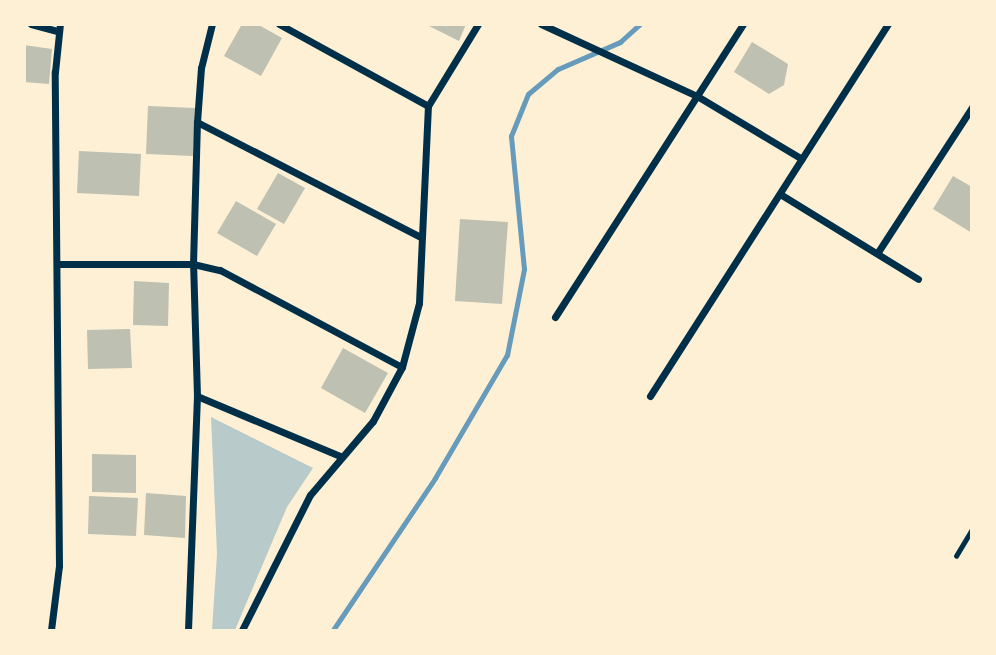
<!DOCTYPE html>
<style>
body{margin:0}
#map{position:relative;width:996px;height:655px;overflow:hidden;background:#fdf0d5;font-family:"Open Sans",sans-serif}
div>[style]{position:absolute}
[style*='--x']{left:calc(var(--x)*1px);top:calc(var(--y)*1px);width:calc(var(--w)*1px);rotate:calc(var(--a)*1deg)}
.green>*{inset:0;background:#b9caca}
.stream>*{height:5px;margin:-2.5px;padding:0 2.5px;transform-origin:2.5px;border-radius:2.5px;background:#669bbc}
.building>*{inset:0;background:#bec0b2}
.service>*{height:4.5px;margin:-2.25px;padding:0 2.25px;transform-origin:2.25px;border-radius:2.25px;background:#003049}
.minor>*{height:7px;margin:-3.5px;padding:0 3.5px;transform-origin:3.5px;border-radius:3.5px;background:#003049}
span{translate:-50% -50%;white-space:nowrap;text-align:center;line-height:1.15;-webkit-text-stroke:7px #fdf0d5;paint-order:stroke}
.frame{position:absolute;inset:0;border:26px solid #fdf0d5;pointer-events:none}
</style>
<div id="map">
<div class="green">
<div style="clip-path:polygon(211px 417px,313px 468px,287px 507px,235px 630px,212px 630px,217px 554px)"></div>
</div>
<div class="stream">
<div style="--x:333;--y:630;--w:183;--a:-56.1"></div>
<div style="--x:435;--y:478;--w:143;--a:-59.7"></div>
<div style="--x:507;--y:355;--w:88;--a:-78.8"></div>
<div style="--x:524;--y:269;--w:134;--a:-95.6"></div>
<div style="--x:511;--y:136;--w:45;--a:-68"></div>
<div style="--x:528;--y:94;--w:39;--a:-40"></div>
<div style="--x:558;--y:69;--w:68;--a:-23.5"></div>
<div style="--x:620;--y:42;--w:27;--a:-42"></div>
</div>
<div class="building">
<div style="clip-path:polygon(242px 24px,257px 24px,282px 38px,261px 76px,224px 56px)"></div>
<div style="clip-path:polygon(425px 24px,466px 24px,459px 41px)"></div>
<div style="clip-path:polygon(752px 42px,788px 64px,784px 85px,769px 94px,734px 72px)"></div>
<div style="clip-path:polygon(24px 45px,52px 49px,49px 84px,24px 82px)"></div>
<div style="clip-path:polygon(148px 106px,195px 108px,193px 156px,146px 154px)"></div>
<div style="clip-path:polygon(79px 151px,141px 154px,139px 196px,77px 193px)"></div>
<div style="clip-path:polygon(278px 173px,305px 188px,284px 224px,257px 209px)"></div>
<div style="clip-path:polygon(953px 176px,972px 187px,972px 233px,933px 209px)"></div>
<div style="clip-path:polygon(236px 201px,276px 224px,257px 256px,217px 233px)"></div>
<div style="clip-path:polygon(460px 219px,508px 222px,502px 304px,455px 301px)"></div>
<div style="clip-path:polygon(134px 281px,169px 283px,168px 326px,133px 325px)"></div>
<div style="clip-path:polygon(130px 329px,132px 368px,88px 369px,87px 330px)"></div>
<div style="clip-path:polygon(343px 348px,388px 373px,365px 413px,321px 388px)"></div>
<div style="clip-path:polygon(92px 454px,136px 455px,136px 493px,92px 492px)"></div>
<div style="clip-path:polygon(146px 493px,186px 496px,185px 538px,144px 535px)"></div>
<div style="clip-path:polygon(89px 496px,138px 498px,136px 536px,88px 534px)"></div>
</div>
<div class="service">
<div style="--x:956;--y:556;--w:31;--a:-59"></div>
</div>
<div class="minor">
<div style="--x:31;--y:24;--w:28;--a:15"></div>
<div style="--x:279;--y:24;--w:170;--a:28.8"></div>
<div style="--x:541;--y:24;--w:172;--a:24.8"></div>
<div style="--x:697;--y:96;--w:122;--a:31"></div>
<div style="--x:197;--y:122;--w:250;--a:27.2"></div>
<div style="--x:780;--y:194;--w:162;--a:31.6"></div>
<div style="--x:878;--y:252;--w:173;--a:-57"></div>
<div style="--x:57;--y:264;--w:136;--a:0"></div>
<div style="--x:193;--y:264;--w:28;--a:13"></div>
<div style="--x:220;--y:270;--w:206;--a:28.1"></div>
<div style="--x:555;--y:317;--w:348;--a:-57.3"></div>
<div style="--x:197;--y:396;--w:157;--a:22.8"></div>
<div style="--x:650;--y:396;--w:442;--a:-57.4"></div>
<div style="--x:51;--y:630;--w:64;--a:-82.9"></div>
<div style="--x:59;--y:566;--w:494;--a:-90.5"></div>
<div style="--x:55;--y:72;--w:48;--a:-84.1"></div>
<div style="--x:188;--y:630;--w:234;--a:-87.8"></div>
<div style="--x:197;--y:396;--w:132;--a:-91.7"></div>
<div style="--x:193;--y:264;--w:142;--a:-88.4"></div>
<div style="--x:197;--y:122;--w:54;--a:-85.8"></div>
<div style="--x:201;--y:68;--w:45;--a:-76"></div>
<div style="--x:242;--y:630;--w:151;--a:-63.3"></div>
<div style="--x:310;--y:495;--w:97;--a:-49.6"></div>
<div style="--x:373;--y:421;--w:61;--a:-61.8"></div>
<div style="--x:402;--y:367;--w:66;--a:-75.1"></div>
<div style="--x:419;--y:303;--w:197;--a:-87.4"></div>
<div style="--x:428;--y:106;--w:96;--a:-58.6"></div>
</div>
<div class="frame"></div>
</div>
